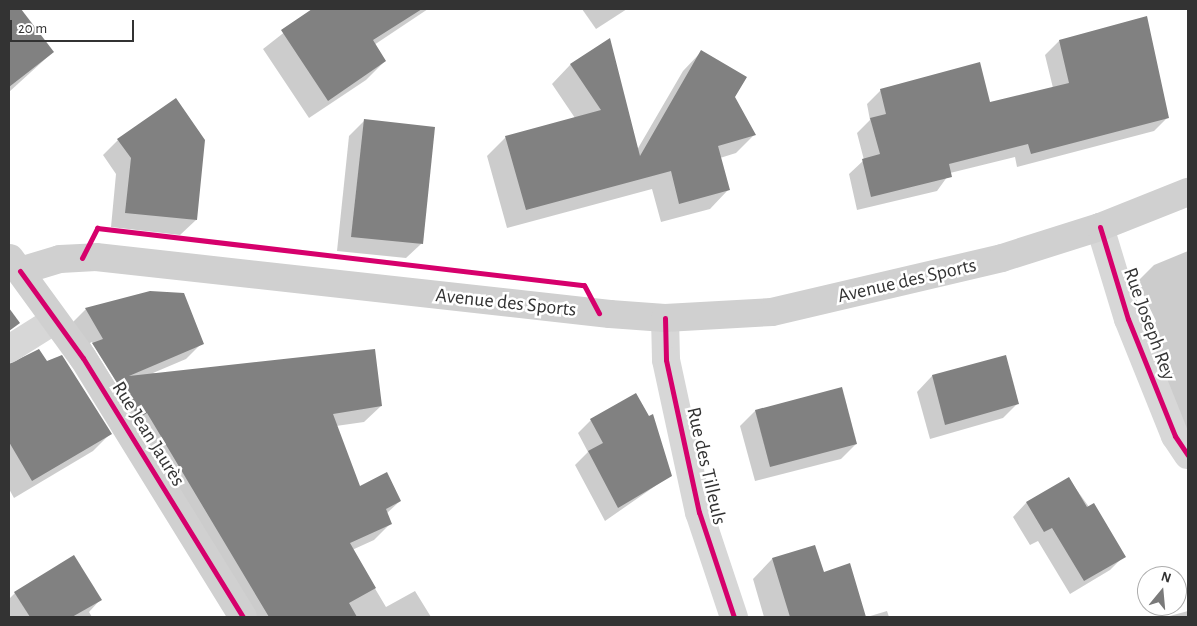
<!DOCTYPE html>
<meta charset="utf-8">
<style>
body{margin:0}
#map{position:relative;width:1197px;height:626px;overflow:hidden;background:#fff;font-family:"Alegreya Sans",sans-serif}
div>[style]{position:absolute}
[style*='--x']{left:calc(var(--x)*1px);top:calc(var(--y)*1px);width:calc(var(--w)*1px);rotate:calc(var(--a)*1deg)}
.shadow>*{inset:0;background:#0003}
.building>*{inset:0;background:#818181}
.minor>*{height:28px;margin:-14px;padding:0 14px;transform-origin:14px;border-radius:14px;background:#d7d7d7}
.secondary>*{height:28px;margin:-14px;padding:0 14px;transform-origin:14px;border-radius:14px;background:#d0d0d0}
.cycleway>*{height:5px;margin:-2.5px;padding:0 2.5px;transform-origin:2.5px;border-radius:2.5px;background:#d6006c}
span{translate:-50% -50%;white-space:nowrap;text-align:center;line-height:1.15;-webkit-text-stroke:5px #fff;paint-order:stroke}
.street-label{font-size:20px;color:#333}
.frame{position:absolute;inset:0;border:10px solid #333;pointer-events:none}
.north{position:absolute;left:1137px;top:566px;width:50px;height:50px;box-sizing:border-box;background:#fff;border:1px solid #adadad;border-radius:50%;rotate:17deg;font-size:14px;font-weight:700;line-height:20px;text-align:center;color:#333}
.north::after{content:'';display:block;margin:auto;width:18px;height:22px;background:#7a7a7a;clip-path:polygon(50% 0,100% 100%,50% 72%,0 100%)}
.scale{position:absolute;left:10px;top:20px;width:124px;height:22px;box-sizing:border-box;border:2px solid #333;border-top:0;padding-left:6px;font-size:15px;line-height:18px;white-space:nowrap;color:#333;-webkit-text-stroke:4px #fff;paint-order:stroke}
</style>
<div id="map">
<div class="shadow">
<div style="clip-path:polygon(9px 9px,19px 9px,53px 52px,9px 92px)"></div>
<div style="clip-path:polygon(314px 9px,428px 9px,374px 45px,385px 61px,366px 80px,309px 118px,263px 49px)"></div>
<div style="clip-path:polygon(582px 9px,627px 9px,596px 29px)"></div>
<div style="clip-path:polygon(609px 40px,637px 150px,683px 71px,701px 52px,755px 134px,736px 153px,720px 158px,728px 190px,710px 209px,661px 222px,652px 189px,507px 228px,487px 156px,506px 137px,575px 118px,552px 84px,570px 65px)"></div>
<div style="clip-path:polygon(1059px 41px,1168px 117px,1154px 131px,1017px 167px,1015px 157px,950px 173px,937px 191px,857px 210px,849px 174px,864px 160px,857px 133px,870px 120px,867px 104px,881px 90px,989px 104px,1053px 88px,1045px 55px)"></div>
<div style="clip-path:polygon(364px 121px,421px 244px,406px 258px,337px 251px,349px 136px)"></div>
<div style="clip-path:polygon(118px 140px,196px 220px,180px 235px,111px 227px,116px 174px,103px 155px)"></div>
<div style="clip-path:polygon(1188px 251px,1188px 438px,1143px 355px,1156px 321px,1137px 282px,1154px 265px)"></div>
<div style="clip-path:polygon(evenodd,86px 309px,202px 343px,186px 359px,153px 373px,381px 406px,364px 422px,336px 426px,359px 488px,400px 501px,386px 514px,391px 523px,374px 540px,352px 550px,386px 607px,415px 591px,431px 617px,243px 617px,70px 325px,86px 309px,92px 342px,120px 386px,118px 388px,90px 343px,92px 342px)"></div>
<div style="clip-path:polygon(1005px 357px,1018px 403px,1003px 418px,930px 439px,917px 392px,932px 376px)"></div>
<div style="clip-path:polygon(47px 363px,110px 434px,93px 451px,14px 498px,9px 489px,9px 365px)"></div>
<div style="clip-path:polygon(841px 388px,856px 444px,841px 459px,755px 481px,740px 426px,755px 411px)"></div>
<div style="clip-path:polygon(591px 420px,671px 475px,605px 521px,575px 465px,588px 452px,578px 433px)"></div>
<div style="clip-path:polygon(1069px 479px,1124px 556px,1110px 570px,1070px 594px,1038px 541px,1030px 545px,1013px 517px,1026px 503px)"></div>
<div style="clip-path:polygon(772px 559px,823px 573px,849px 565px,865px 617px,764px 617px,753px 579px)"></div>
<div style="clip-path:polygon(15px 593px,100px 600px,89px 612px,92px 617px,9px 617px,9px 599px)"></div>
<div style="clip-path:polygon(887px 611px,889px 617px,867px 617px)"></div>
<div style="clip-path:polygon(1188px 611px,1188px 617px,1166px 617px)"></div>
</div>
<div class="building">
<div style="clip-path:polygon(9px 9px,21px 9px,54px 52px,9px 87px)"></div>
<div style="clip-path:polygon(312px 9px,422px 9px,373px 40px,386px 61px,328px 101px,281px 30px)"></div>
<div style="clip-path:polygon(1147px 16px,1169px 118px,1031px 154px,1028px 144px,949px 164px,952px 177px,871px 197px,862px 159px,880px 154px,870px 118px,886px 114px,880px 89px,980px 62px,990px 102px,1069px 83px,1059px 40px)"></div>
<div style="clip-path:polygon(610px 38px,640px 156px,701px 50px,747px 77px,735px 97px,756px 135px,718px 146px,730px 190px,679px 204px,671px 171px,526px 210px,505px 136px,601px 110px,570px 64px)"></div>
<div style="clip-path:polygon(176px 98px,205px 140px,197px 220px,125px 213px,131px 158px,117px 139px)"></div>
<div style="clip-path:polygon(364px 119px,435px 127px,423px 244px,351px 237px)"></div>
<div style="clip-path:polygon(150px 291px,184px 293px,204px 344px,129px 376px,375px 349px,382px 406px,333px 414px,360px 486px,387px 472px,401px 501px,386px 509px,392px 524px,350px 543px,376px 588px,349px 603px,357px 617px,269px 617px,147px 413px,139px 418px,92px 343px,103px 339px,85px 308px)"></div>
<div style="clip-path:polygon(9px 308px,20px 323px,9px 331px)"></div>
<div style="clip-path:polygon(39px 349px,47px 361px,62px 355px,112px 434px,32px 481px,9px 442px,9px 364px)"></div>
<div style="clip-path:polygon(1006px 355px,1019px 404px,945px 425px,932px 375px)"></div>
<div style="clip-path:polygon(842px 387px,857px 444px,770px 467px,755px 410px)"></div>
<div style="clip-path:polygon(636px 393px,649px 416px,653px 414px,672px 476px,618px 508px,588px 451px,603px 443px,590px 419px)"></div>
<div style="clip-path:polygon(1069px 477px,1087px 507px,1094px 503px,1126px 557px,1084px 581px,1052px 528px,1044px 532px,1026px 502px)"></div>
<div style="clip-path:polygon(815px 545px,824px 572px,850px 563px,866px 617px,790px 617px,772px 558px)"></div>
<div style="clip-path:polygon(74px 555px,102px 600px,72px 617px,30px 617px,14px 592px)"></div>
</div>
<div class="minor">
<div style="--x:1100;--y:227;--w:96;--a:73.1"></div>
<div style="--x:1128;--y:319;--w:126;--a:68.1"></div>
<div style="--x:1175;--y:436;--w:23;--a:56"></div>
<div style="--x:665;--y:318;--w:42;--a:88.6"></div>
<div style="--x:666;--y:360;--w:156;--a:77.8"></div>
<div style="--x:699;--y:512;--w:111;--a:71.6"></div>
<div style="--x:9;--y:349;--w:54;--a:-32.2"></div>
</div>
<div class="secondary">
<div style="--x:10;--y:258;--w:124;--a:53.9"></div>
<div style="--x:83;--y:358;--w:304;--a:58.3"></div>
<div style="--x:20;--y:271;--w:42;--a:-16.7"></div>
<div style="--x:60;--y:259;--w:36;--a:-3"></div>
<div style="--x:96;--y:257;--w:517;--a:6.33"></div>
<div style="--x:610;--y:314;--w:55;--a:4.2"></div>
<div style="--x:665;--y:318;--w:107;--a:-3.2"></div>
<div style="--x:772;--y:312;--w:236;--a:-13.2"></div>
<div style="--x:1002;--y:258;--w:103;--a:-17.6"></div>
<div style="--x:1100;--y:227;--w:95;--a:-21.7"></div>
</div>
<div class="cycleway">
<div style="--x:1100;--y:227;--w:96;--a:73.1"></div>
<div style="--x:1128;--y:319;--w:126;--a:68.1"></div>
<div style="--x:1175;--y:436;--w:23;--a:56"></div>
<div style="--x:82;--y:258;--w:34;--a:-63"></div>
<div style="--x:97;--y:228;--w:490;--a:6.7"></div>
<div style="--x:584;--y:285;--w:32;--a:62"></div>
<div style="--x:20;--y:271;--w:107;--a:54.1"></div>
<div style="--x:83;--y:358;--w:304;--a:58.3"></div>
<div style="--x:665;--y:318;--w:42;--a:88.6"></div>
<div style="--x:666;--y:360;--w:156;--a:77.8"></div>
<div style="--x:699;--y:512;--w:111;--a:71.6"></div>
</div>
<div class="street-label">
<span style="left:907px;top:281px;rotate:-13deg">Avenue des Sports</span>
<span style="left:506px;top:303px;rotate:6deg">Avenue des Sports</span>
<span style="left:1149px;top:324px;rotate:70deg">Rue Joseph Rey</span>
<span style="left:148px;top:434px;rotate:58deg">Rue Jean Jaurès</span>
<span style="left:706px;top:466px;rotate:77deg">Rue des Tilleuls</span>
</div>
<div class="frame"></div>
<div class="north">N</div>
<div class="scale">20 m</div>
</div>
